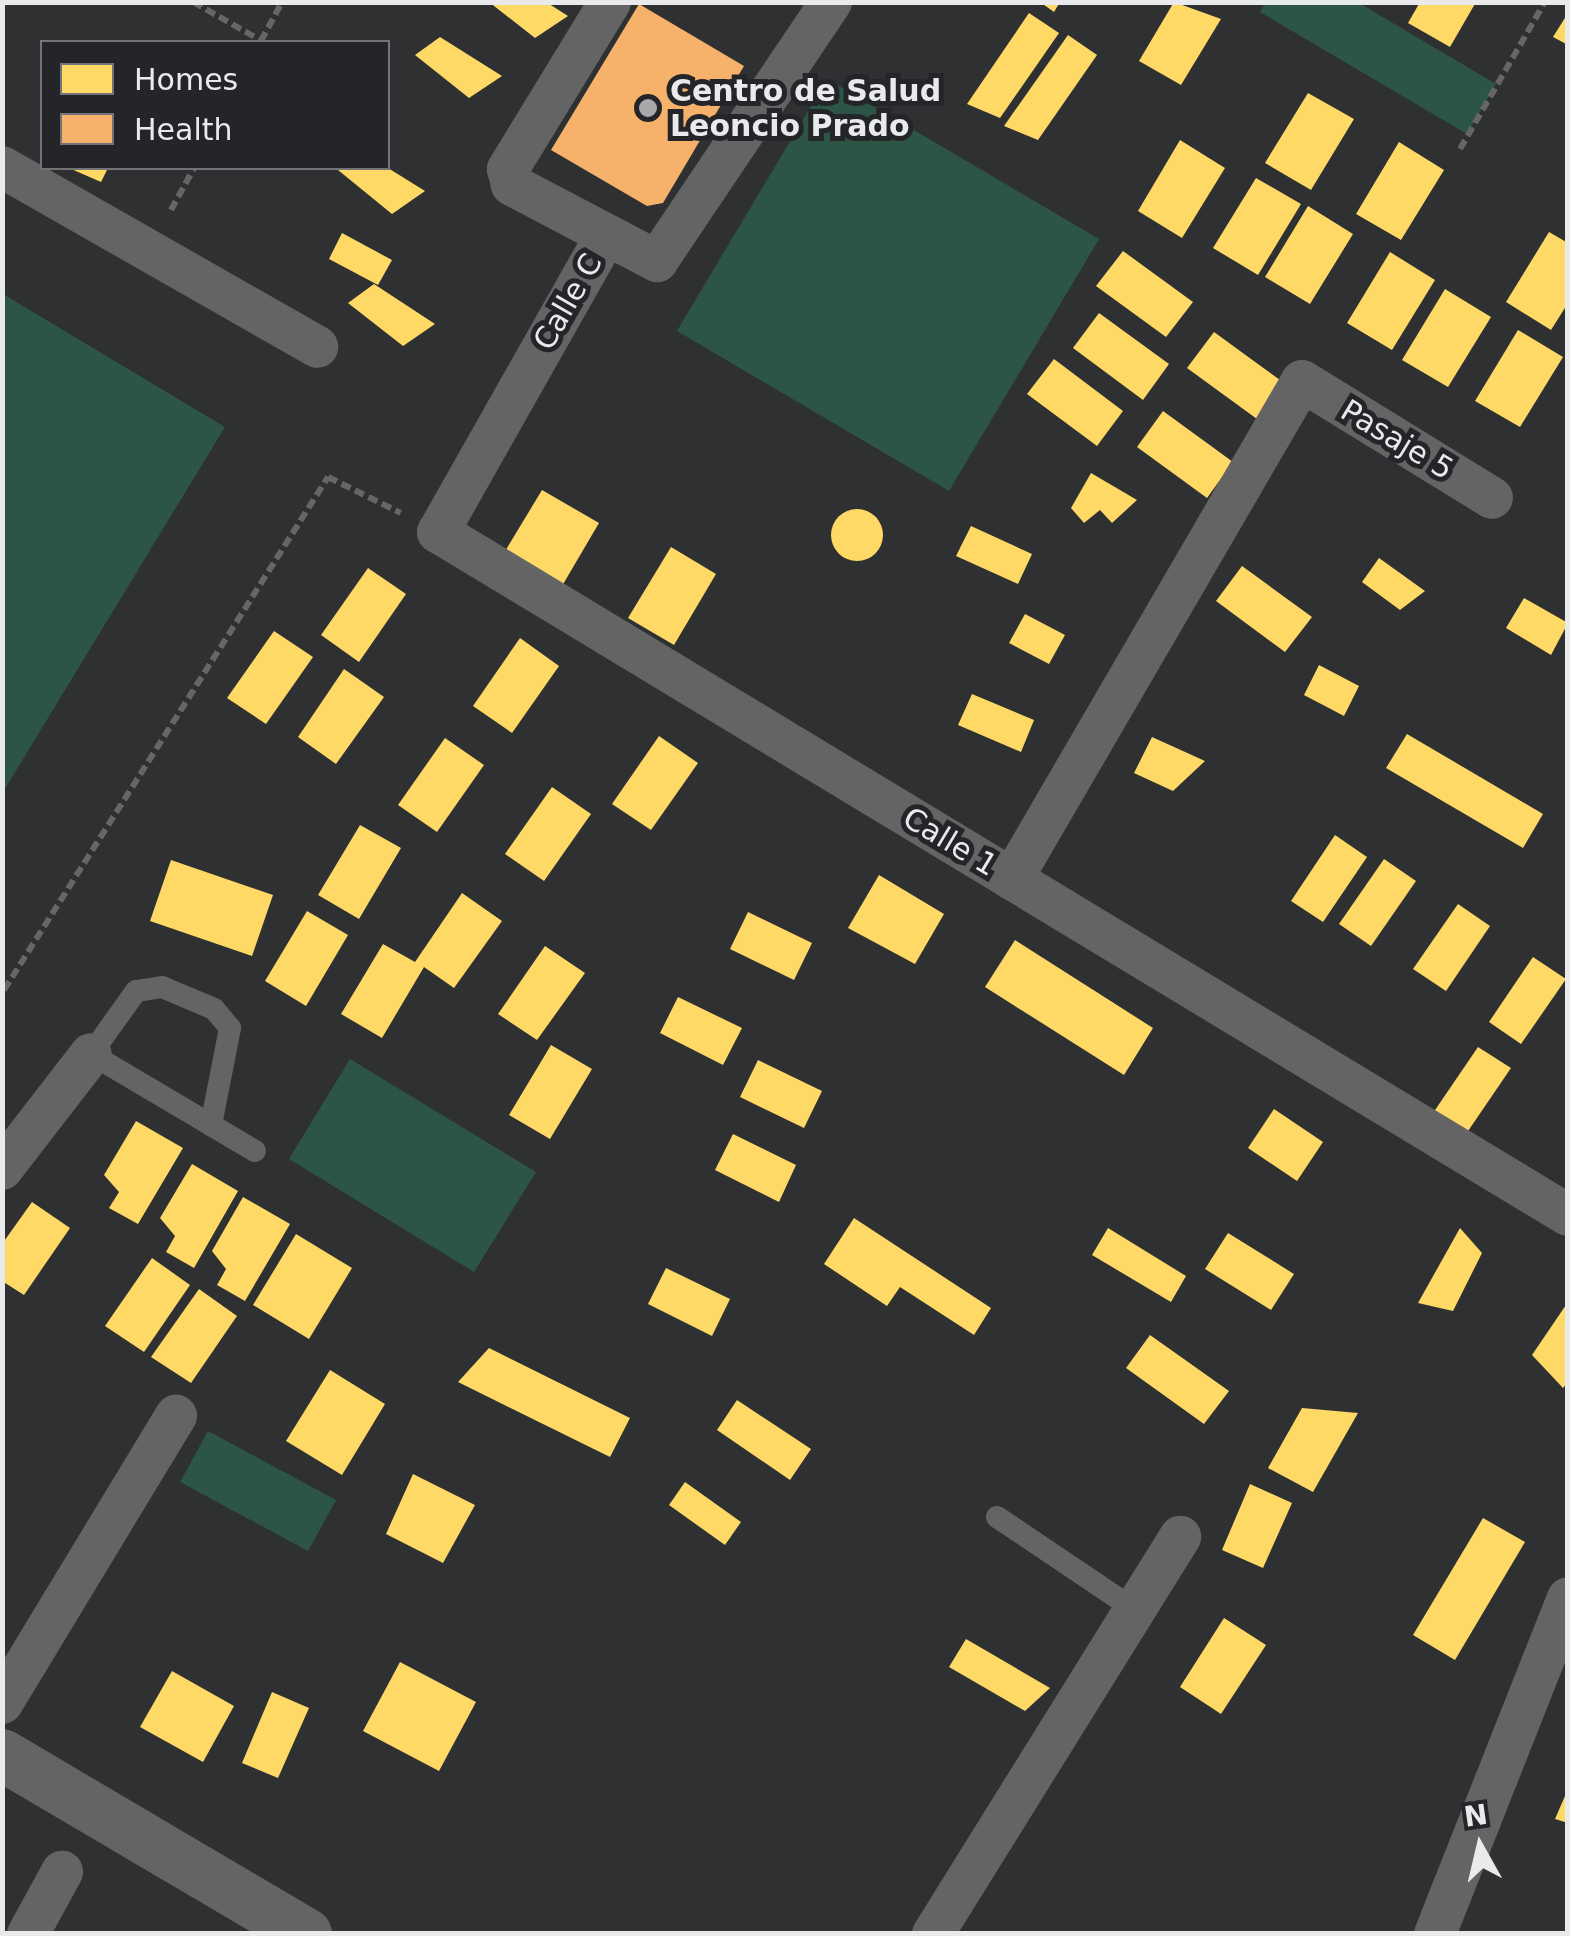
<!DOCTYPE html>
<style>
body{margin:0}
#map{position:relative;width:1570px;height:1936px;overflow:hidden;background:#2f3032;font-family:"DejaVu Sans",sans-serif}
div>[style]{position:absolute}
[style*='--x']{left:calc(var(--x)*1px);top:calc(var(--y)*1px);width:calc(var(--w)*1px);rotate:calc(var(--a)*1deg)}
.green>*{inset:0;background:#2d5545}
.homes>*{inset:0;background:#ffd966}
.round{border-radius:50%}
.health>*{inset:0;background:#f6b26b}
.path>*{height:6px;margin-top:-3px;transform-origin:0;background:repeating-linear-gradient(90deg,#666668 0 10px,transparent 0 15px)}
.service>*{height:22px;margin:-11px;padding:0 11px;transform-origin:11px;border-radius:11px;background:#656464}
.minor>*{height:42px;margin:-21px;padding:0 21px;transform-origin:21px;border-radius:21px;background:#656464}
.tertiary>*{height:52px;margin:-26px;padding:0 26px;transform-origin:26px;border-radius:26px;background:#656464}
.dots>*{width:28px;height:28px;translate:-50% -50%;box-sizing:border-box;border:5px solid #242529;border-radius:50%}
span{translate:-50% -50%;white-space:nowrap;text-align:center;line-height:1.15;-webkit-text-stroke:10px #242529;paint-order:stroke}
.poi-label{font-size:30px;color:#e9eaec;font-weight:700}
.left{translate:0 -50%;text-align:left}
.street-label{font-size:30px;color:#e9eaec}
.frame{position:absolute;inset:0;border:5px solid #e9eaec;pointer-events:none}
.legend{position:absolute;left:40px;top:40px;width:350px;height:130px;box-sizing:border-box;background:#242529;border:2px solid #737477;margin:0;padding:12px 18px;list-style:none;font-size:30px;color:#e9eaec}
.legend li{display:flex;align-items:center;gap:20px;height:50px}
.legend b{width:50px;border:2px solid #737477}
.north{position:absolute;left:1430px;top:1796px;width:100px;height:100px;-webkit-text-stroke:8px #242529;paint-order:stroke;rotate:352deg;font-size:28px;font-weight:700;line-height:40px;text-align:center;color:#e9eaec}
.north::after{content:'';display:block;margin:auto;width:35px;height:45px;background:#e9eaec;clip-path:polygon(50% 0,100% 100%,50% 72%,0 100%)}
</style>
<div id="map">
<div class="green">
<div style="clip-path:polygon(1265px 3px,1359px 3px,1496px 84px,1467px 134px,1260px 12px)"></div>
<div style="clip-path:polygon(827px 79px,1099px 239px,949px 491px,677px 331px)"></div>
<div style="clip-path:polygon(3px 294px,225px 427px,3px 792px)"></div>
<div style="clip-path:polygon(350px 1059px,536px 1172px,474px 1272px,289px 1159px)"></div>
<div style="clip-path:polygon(208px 1431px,336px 1500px,308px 1551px,180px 1482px)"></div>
</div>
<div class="homes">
<div style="clip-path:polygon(489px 2px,546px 2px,568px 16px,535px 38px)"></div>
<div style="clip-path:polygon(1040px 2px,1060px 2px,1054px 12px)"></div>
<div style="clip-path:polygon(1174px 2px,1221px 19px,1181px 85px,1139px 61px)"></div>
<div style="clip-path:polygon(1420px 2px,1476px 2px,1450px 47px,1408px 23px)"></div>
<div style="clip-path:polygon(1029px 13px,1059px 33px,1000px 118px,967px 104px)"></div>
<div style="clip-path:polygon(1568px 13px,1568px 45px,1553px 37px)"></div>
<div style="clip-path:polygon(1068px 35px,1097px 55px,1038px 140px,1004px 126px)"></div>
<div style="clip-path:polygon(440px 37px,502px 76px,469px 98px,415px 55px)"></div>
<div style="clip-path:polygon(1308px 93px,1354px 119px,1311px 190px,1265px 163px)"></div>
<div style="clip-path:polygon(1180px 140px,1225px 168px,1182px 238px,1138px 211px)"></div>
<div style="clip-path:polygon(1399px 142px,1444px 170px,1401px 240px,1356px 214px)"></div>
<div style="clip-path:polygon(69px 168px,108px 168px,101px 182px)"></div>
<div style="clip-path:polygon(388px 168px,425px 191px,392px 214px,338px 170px)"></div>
<div style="clip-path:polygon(1256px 178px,1301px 204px,1258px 275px,1213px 248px)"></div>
<div style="clip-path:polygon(1308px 206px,1353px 234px,1310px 304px,1265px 277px)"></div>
<div style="clip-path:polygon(1549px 232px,1568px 243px,1568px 303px,1551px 330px,1506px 302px)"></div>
<div style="clip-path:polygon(342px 233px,392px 260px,378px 285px,329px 259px)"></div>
<div style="clip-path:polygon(1123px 251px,1193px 302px,1166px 337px,1096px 286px)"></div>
<div style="clip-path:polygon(1390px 252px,1435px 280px,1392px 350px,1347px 323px)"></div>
<div style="clip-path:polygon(374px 284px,435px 324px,403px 346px,348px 303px)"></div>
<div style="clip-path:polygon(1445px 289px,1491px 317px,1448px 387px,1402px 360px)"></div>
<div style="clip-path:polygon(1099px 313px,1169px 364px,1143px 400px,1073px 348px)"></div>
<div style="clip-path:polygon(1518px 330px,1563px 357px,1520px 427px,1475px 401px)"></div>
<div style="clip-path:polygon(1214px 332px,1284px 383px,1257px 419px,1187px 368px)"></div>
<div style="clip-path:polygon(1054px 359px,1123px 411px,1097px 446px,1027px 394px)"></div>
<div style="clip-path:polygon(1163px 411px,1233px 462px,1207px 498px,1137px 447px)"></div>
<div style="clip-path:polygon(1091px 473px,1137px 500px,1112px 523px,1100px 510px,1084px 523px,1071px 508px)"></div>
<div style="clip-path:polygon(542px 490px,599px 523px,562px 586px,504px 553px)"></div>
<div class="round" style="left:831px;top:509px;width:52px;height:52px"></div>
<div style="clip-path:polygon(971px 526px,1032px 554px,1018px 584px,956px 556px)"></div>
<div style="clip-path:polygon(671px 547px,716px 574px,674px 645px,628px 618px)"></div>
<div style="clip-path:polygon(1379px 558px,1425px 591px,1400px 610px,1362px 582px)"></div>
<div style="clip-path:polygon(1242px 566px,1312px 617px,1285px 652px,1216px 601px)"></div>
<div style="clip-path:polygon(368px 568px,406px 594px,359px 662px,321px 635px)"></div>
<div style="clip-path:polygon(1524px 598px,1568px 623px,1551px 655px,1506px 628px)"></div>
<div style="clip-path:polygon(1025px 614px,1065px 635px,1049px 664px,1009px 643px)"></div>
<div style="clip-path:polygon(274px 631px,313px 657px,266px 724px,227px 698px)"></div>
<div style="clip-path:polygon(520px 638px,559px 666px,512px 733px,473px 706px)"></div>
<div style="clip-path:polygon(1319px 665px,1359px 686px,1344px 716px,1304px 695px)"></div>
<div style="clip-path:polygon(344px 669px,384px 697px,336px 764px,298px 737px)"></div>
<div style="clip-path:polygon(972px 694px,1034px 720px,1021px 752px,958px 725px)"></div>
<div style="clip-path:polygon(1407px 734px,1543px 814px,1523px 848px,1386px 768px)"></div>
<div style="clip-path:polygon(659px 736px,698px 763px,651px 830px,612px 804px)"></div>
<div style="clip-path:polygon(1152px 737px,1205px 761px,1173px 791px,1134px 773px)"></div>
<div style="clip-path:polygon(445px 738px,484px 765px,437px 832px,398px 805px)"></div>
<div style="clip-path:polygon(552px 787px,591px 814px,544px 881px,505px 854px)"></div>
<div style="clip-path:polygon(360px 825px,401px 848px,359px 919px,318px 895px)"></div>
<div style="clip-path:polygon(1335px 835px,1367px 857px,1323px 922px,1291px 901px)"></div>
<div style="clip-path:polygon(1384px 859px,1416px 881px,1371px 946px,1339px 924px)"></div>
<div style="clip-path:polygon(171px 860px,273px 895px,252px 956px,150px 921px)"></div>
<div style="clip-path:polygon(879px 875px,944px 914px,915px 964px,848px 928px)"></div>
<div style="clip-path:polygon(462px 893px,502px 921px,454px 988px,424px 967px,382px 1038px,341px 1014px,383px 944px,415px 962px)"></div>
<div style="clip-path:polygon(1458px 904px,1490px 926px,1446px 991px,1413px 969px)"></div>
<div style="clip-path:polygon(307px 911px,348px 935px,306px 1006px,265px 981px)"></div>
<div style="clip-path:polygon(748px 912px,812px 943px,794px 980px,730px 949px)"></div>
<div style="clip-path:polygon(1015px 940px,1153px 1028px,1124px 1075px,985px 987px)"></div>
<div style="clip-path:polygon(545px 946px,585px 973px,537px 1040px,498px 1014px)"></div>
<div style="clip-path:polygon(1533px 957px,1566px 979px,1521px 1044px,1489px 1022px)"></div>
<div style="clip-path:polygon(678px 997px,742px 1028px,723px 1065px,660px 1033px)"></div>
<div style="clip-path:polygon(551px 1045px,592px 1069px,550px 1139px,509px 1115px)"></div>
<div style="clip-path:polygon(1478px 1047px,1511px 1068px,1466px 1134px,1433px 1113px)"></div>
<div style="clip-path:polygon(758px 1060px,822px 1091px,804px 1128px,740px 1097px)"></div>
<div style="clip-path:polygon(1274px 1109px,1323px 1142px,1297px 1181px,1248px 1148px)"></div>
<div style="clip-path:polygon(136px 1121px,183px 1148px,138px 1224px,109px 1208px,119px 1192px,104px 1175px)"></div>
<div style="clip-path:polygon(733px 1134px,796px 1165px,779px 1202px,715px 1170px)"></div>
<div style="clip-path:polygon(192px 1164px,238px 1191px,194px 1268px,166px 1252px,175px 1236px,160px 1218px)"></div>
<div style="clip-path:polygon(243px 1197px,290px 1224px,245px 1301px,217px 1285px,226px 1269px,212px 1251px)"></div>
<div style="clip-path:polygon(32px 1202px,70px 1228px,24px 1295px,2px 1281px,2px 1244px)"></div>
<div style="clip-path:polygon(854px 1218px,991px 1308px,974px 1335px,900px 1287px,887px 1306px,824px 1264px)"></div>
<div style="clip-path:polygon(1108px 1228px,1186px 1276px,1171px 1302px,1092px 1255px)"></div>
<div style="clip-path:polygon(1460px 1228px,1482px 1253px,1453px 1311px,1418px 1303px)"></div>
<div style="clip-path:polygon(1228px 1233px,1294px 1274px,1271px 1310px,1205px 1269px)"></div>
<div style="clip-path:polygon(296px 1234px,352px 1268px,309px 1339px,253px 1305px)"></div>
<div style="clip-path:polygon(152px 1258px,190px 1285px,144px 1352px,105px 1326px)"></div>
<div style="clip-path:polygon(666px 1268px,730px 1299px,712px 1336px,648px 1304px)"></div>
<div style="clip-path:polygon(199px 1289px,237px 1316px,191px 1383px,151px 1357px)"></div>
<div style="clip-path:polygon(1568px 1302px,1568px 1382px,1563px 1388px,1532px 1355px)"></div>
<div style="clip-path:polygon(1150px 1335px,1229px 1391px,1204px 1424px,1126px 1368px)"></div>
<div style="clip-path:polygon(489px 1348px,630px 1418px,610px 1457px,458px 1382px)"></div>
<div style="clip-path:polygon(330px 1370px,385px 1404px,342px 1475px,286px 1441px)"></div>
<div style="clip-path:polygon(737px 1400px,811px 1449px,790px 1480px,717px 1430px)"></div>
<div style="clip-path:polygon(1302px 1408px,1358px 1413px,1313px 1492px,1268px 1468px)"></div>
<div style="clip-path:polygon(413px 1474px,475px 1505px,443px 1563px,386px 1534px)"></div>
<div style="clip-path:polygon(685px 1482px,741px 1522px,725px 1545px,669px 1505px)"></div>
<div style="clip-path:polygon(1250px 1484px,1292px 1503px,1263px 1568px,1222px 1550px)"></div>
<div style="clip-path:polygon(1483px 1518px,1525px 1542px,1455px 1660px,1413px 1635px)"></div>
<div style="clip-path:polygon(1224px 1618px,1266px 1645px,1221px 1714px,1180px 1687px)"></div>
<div style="clip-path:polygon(966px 1639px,1050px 1688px,1025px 1711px,949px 1667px)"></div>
<div style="clip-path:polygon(400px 1662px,476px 1702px,439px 1771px,363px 1731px)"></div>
<div style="clip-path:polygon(172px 1671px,234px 1706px,203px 1762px,140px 1727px)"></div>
<div style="clip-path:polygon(272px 1692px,309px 1708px,278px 1778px,242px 1763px)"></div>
<div style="clip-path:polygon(1568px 1789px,1568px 1823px,1555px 1819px)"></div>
</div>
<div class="health">
<div style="clip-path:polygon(639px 4px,744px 66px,663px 203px,647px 206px,551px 150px)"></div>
</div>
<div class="path">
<div style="--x:193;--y:2;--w:79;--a:29.5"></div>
<div style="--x:261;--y:41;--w:44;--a:-61.7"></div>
<div style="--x:1460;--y:149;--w:170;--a:-60"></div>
<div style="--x:171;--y:210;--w:48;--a:-61.3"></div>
<div style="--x:4;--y:990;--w:607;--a:-57.72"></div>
<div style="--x:328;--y:477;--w:81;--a:26.3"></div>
</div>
<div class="service">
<div style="--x:211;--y:1125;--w:99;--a:-78.9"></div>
<div style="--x:230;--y:1028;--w:25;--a:-130"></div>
<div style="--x:214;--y:1009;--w:56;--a:-157.1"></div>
<div style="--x:162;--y:987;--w:26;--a:171"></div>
<div style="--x:136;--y:991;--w:77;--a:125.5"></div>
<div style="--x:91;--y:1054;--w:139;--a:30.6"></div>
<div style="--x:211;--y:1125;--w:51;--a:30.6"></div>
<div style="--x:997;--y:1517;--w:165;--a:33.9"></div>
</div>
<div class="minor">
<div style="--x:610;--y:2;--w:196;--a:121.4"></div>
<div style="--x:508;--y:169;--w:16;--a:76"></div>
<div style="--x:512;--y:185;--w:164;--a:27.7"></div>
<div style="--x:657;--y:261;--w:312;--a:-56.1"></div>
<div style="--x:2;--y:167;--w:363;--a:29.7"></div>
<div style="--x:604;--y:239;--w:337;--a:119.5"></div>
<div style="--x:438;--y:532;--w:1320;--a:31.15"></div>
<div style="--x:1012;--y:879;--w:576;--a:-59.79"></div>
<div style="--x:1302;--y:381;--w:223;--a:31.6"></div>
<div style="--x:2;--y:1169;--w:145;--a:-52.3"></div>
<div style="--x:2;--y:1703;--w:336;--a:-58.8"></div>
<div style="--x:28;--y:1934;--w:71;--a:-61.3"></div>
<div style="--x:933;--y:1934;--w:468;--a:-58.1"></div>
<div style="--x:1435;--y:1934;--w:361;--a:-68.4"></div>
</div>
<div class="tertiary">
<div style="--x:2;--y:1755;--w:353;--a:30.5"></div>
</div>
<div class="dots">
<div style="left:648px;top:108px;background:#a8a9ab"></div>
</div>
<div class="poi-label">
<span class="left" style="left:670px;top:108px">Centro de Salud<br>Leoncio Prado</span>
</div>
<div class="street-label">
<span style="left:568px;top:302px;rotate:-60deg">Calle C</span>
<span style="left:1397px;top:440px;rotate:31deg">Pasaje 5</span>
<span style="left:950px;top:842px;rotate:31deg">Calle 1</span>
</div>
<div class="frame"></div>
<ul class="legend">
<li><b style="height:28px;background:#ffd966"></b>Homes</li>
<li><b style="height:28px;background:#f6b26b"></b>Health</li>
</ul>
<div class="north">N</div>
</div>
